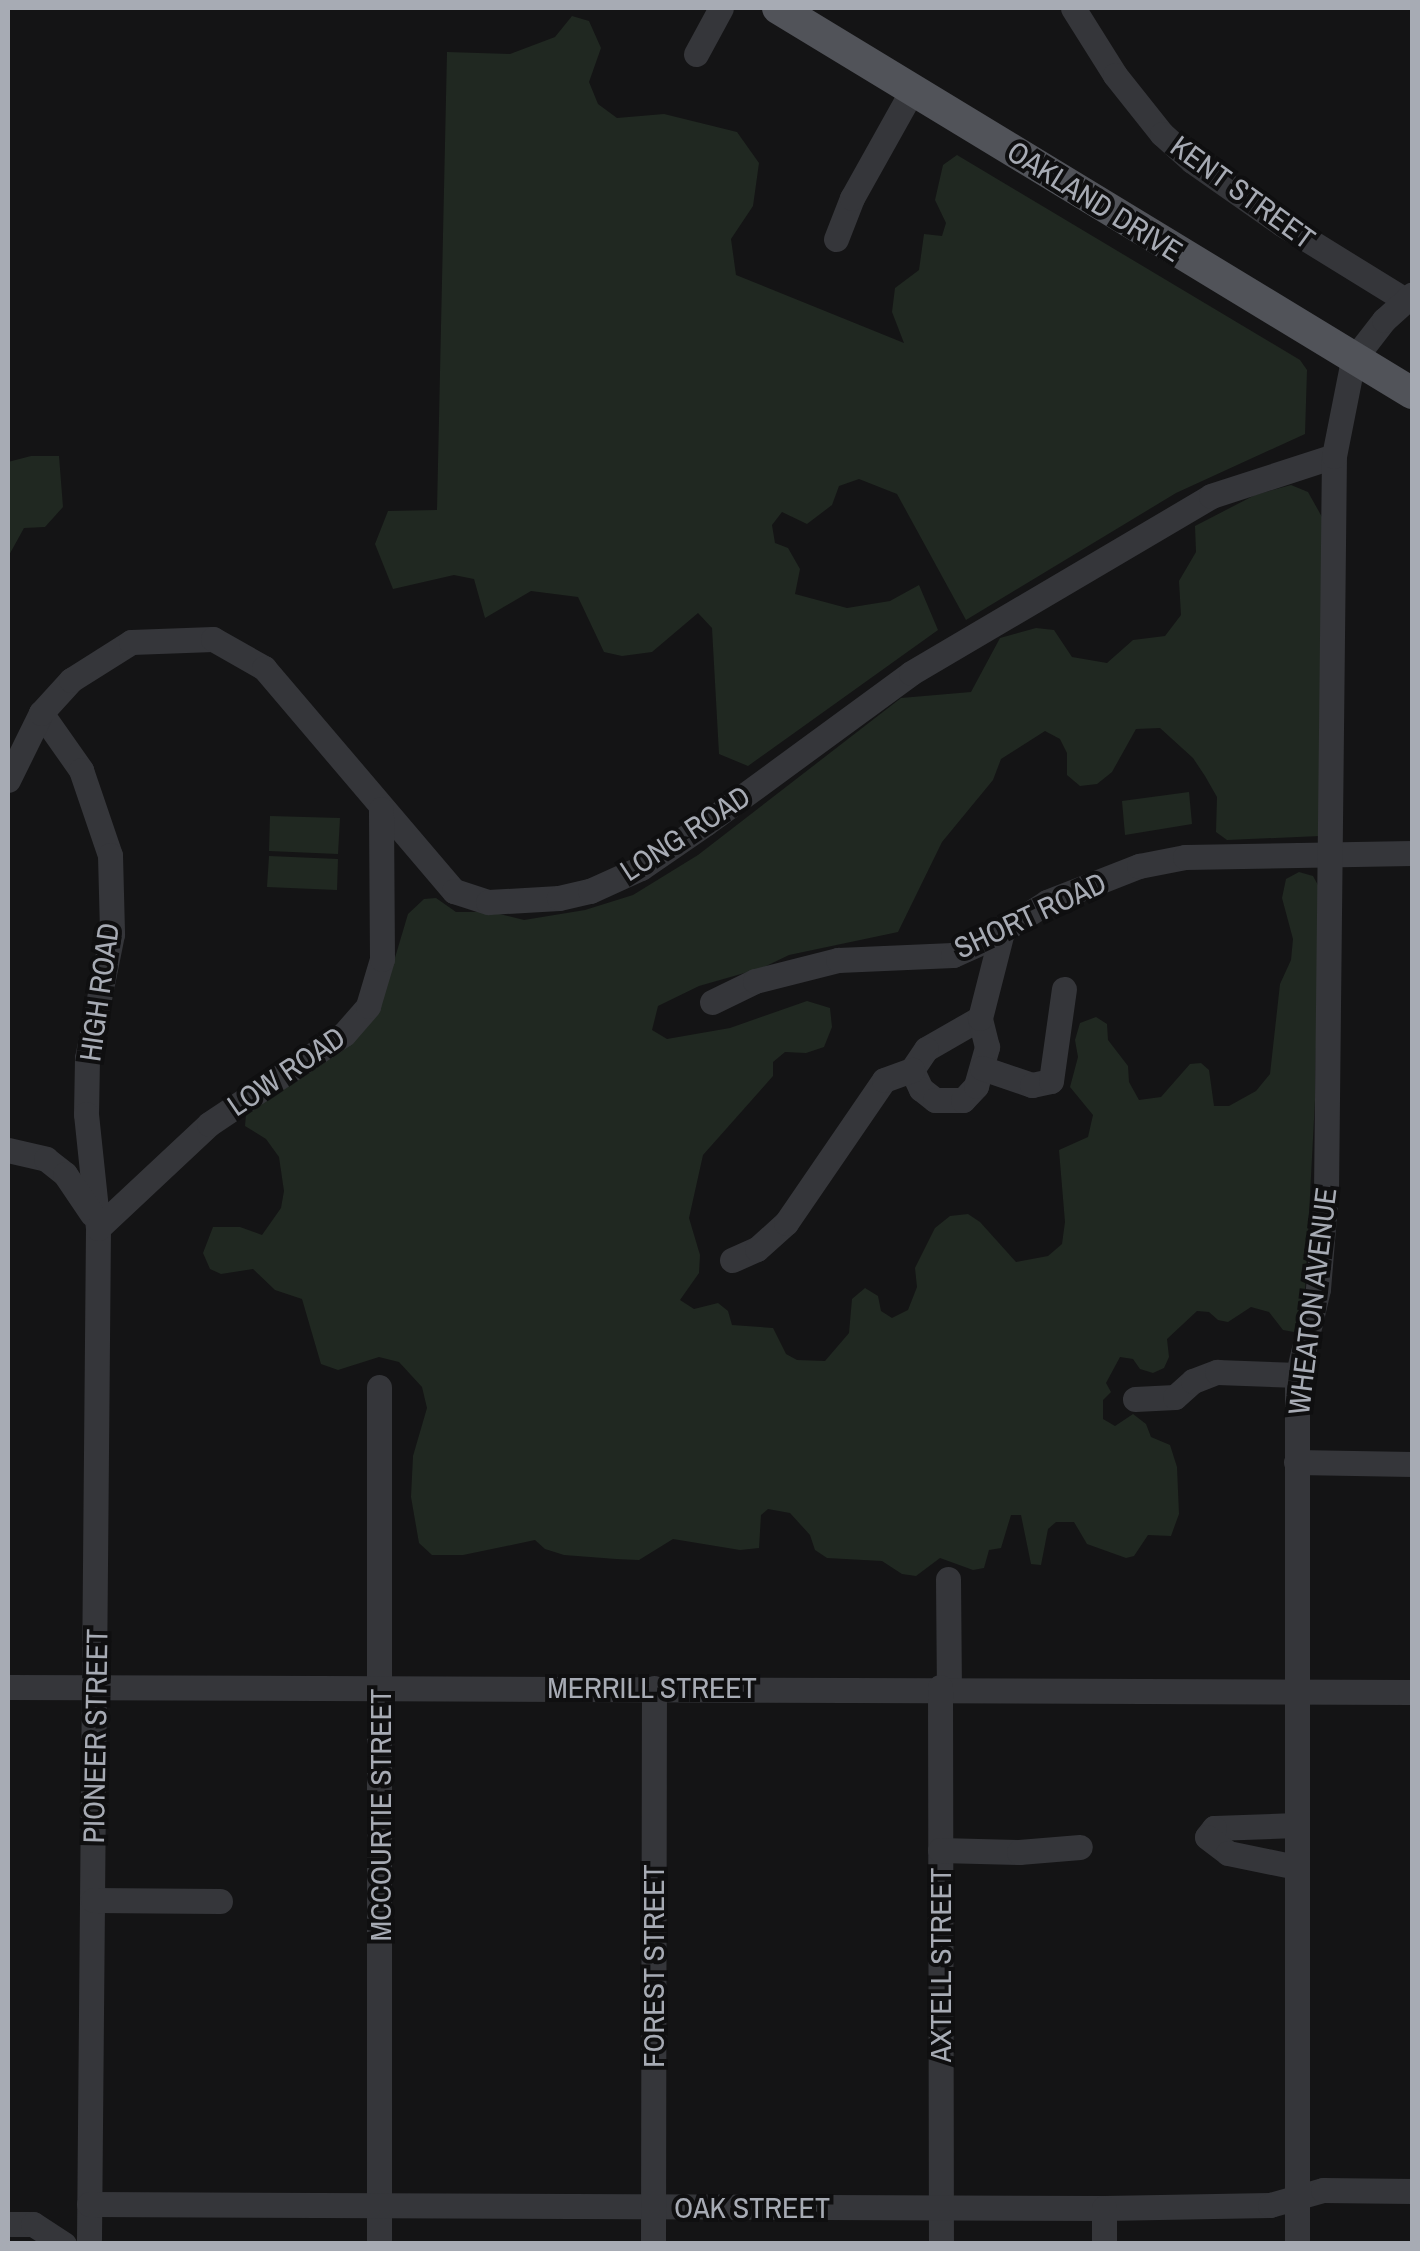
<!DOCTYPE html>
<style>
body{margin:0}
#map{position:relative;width:1420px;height:2251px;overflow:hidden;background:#141415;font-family:"Archivo Narrow",sans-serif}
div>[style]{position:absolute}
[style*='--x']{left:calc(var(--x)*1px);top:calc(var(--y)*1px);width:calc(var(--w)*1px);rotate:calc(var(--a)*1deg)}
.green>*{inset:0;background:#202821}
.minor>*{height:25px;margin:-12.5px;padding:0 12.5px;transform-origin:12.5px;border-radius:12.5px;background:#35363a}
.major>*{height:32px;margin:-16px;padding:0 16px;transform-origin:16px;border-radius:16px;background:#515359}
span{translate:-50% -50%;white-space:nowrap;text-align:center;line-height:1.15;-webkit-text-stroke:8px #0f0f10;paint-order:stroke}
.street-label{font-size:30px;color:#a7abb4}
.frame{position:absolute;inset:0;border:10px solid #a7abb4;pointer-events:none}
</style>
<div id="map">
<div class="green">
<div style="clip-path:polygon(572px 16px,589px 21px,601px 48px,589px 82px,598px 104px,617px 118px,664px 114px,737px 132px,759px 163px,753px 206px,731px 239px,736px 275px,904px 343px,892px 312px,895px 288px,919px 270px,924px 234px,942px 236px,946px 223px,935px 200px,943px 165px,957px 155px,1300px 360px,1307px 370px,1305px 434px,1176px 493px,966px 620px,897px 494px,859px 479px,839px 486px,832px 505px,807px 524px,782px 512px,772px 525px,775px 543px,788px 548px,800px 569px,795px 594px,847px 608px,890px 601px,919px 585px,938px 630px,748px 766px,719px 754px,712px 628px,698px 613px,652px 652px,622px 656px,604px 652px,578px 597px,531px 591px,485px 618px,474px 579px,454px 575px,393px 589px,375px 544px,388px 511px,437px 510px,447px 52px,510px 54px,555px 37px)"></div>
<div style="clip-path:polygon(31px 456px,59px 456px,63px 507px,45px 527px,24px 528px,8px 557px,8px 462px)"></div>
<div style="clip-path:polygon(1291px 485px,1308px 492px,1322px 517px,1320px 836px,1227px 840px,1216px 832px,1217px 797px,1205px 776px,1193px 758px,1160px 728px,1136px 729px,1112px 772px,1097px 784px,1080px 786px,1067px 775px,1067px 753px,1060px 739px,1045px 731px,1001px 759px,993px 780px,942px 842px,898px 932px,789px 955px,762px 968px,699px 986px,658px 1006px,652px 1030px,667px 1039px,730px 1028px,807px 1001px,830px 1008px,832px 1027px,824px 1047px,806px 1053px,785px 1052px,773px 1062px,773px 1076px,703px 1155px,689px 1218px,700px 1255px,699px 1273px,680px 1300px,694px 1309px,718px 1303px,728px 1311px,732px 1325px,773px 1328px,786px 1354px,797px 1360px,825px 1361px,849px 1333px,852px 1299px,865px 1288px,878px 1296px,881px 1311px,892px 1318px,908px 1310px,917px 1287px,915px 1268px,935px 1228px,950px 1216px,968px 1214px,980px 1222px,1016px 1262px,1048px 1256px,1062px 1244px,1065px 1222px,1059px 1150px,1088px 1137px,1093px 1115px,1070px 1087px,1078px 1057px,1075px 1040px,1080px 1023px,1096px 1017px,1107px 1024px,1108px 1040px,1128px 1066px,1129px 1082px,1139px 1100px,1161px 1097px,1190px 1064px,1201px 1063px,1209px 1070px,1214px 1106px,1229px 1106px,1256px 1091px,1270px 1074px,1280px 984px,1291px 960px,1293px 939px,1282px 898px,1286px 879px,1299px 872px,1313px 876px,1319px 887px,1315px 1100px,1305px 1291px,1294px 1332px,1283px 1330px,1269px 1312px,1251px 1307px,1228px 1322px,1218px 1320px,1209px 1312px,1197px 1311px,1167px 1339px,1169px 1357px,1164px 1368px,1153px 1373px,1140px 1369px,1133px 1359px,1120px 1357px,1106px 1383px,1111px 1392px,1103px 1400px,1103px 1419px,1115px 1426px,1133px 1414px,1146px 1424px,1151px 1437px,1170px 1445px,1177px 1467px,1179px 1514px,1171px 1536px,1148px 1535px,1134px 1556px,1126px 1558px,1087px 1544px,1074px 1522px,1056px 1522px,1048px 1529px,1041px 1565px,1031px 1564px,1021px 1515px,1011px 1515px,1001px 1548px,989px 1550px,984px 1568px,973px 1570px,940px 1558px,916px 1576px,902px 1574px,882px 1561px,827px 1558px,815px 1550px,810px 1535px,790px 1513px,768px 1509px,761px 1515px,759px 1548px,740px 1550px,673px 1539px,639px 1560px,616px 1559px,564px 1555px,545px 1549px,535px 1540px,463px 1555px,432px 1555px,419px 1543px,411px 1497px,413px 1456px,427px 1408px,422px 1387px,399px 1362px,379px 1357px,338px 1370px,321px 1364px,302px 1299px,275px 1290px,253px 1269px,221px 1274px,210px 1269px,203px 1253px,213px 1227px,240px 1227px,262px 1235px,281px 1208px,284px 1191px,279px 1157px,266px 1139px,245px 1126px,246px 1114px,380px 1008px,408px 914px,424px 899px,436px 898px,456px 912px,491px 912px,524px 920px,585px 910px,633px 895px,698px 855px,901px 698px,971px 692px,1000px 638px,1036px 628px,1054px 630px,1072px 657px,1107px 663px,1133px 640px,1165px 636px,1181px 615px,1179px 581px,1196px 552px,1195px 526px,1255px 495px)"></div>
<div style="clip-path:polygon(1189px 792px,1192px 824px,1125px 835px,1122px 801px)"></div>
<div style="clip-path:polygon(270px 816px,340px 818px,338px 854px,269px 851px)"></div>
<div style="clip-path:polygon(269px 856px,338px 859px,337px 890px,267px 887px)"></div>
</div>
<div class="minor">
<div style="--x:1073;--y:8;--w:79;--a:57.9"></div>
<div style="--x:1115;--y:75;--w:75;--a:51.5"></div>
<div style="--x:1162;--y:134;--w:40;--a:42"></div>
<div style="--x:1192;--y:161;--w:110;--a:35"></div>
<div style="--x:1282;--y:224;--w:145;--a:31.7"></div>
<div style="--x:696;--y:54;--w:52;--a:-61.5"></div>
<div style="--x:836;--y:239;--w:44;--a:-68.7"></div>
<div style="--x:852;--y:198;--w:125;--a:-60.8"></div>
<div style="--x:41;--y:713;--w:70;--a:54.9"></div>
<div style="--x:81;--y:770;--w:90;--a:71.2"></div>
<div style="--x:110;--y:855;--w:79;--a:88.5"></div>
<div style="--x:112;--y:934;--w:126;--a:101.4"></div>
<div style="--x:87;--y:1058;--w:56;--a:91"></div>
<div style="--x:86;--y:1114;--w:115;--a:84"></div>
<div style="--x:98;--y:1228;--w:1016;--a:90.51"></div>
<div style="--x:8;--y:780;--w:75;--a:-63.8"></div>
<div style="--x:41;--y:713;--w:45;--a:-47.7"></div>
<div style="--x:71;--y:680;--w:71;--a:-32.3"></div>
<div style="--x:131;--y:642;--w:82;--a:-2.1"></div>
<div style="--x:213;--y:639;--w:59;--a:29.6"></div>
<div style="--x:264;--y:668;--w:293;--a:49.6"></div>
<div style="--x:454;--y:891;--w:36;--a:18"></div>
<div style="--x:488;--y:902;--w:71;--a:-3.2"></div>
<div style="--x:559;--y:898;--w:32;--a:-13"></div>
<div style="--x:590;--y:891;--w:56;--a:-24.3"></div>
<div style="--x:641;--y:868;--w:78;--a:-34.5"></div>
<div style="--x:705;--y:824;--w:255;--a:-36.2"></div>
<div style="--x:911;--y:673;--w:348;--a:-30.5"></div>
<div style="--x:1211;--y:496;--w:129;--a:-18"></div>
<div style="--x:712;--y:1002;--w:48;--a:-26"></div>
<div style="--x:755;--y:981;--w:86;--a:-14.2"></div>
<div style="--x:838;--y:960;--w:115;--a:-2.5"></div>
<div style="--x:953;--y:955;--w:42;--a:-24.1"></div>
<div style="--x:991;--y:938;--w:67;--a:-32.7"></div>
<div style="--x:1047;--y:902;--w:99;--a:-21.4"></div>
<div style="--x:1139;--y:866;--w:47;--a:-11.1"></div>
<div style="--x:1185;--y:857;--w:227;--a:-1"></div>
<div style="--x:980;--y:1018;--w:62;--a:150.1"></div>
<div style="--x:926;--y:1049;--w:25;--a:124"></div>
<div style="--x:912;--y:1070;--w:21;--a:65"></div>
<div style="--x:921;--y:1089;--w:18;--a:38"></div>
<div style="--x:935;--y:1100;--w:28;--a:0"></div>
<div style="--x:963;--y:1100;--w:19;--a:-47"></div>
<div style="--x:976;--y:1086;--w:41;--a:-74.2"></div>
<div style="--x:987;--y:1047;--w:30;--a:-104"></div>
<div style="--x:980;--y:1018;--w:93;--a:-75.7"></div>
<div style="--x:982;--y:1068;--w:53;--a:18.8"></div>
<div style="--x:1032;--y:1085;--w:19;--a:-12"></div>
<div style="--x:1051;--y:1081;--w:93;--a:-82"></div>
<div style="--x:8;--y:1150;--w:39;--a:13"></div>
<div style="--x:46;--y:1159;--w:24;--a:38"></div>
<div style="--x:65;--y:1174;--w:48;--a:56"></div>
<div style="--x:98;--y:1228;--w:152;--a:-43.1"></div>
<div style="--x:209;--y:1124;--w:162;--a:-33.7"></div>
<div style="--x:344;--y:1034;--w:37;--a:-49"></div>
<div style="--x:368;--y:1006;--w:49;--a:-73.4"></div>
<div style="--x:382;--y:959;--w:150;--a:-90.4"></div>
<div style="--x:732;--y:1260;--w:27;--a:-24"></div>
<div style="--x:757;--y:1249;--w:39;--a:-42"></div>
<div style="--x:786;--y:1223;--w:173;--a:-55.6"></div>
<div style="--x:884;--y:1080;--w:30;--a:-20"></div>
<div style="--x:379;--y:1387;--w:857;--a:90"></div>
<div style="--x:1135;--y:1399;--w:40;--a:-2.9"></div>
<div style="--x:1175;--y:1397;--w:24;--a:-42"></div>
<div style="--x:1193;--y:1381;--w:26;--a:-21"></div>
<div style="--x:1217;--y:1372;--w:81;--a:2.1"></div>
<div style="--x:1296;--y:1462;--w:116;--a:1"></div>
<div style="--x:948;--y:1579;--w:109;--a:89.5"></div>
<div style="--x:8;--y:1687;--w:1404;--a:0.2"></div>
<div style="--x:940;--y:1687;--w:557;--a:89.9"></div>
<div style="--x:1296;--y:1825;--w:82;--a:177.9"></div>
<div style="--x:1214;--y:1828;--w:11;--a:128"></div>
<div style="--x:1207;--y:1837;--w:26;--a:37"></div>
<div style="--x:1228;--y:1853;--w:69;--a:11.6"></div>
<div style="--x:940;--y:1850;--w:79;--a:1.5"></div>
<div style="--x:1019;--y:1852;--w:61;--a:-4.7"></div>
<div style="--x:93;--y:1900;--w:127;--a:0.5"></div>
<div style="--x:89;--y:2204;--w:1015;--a:0.23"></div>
<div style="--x:1104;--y:2208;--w:166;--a:-1"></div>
<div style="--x:1270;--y:2205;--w:55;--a:-15.8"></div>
<div style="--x:1323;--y:2190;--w:89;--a:0.6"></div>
<div style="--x:8;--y:2224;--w:25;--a:0"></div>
<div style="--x:33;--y:2224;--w:37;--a:33"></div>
<div style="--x:653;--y:2244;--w:556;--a:-89.9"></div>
<div style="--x:1104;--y:2244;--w:36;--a:-90"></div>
<div style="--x:1297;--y:2244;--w:866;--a:-90"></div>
<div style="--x:1297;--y:1378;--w:91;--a:-76.7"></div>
<div style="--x:1318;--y:1289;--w:97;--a:-85.3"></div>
<div style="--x:1326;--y:1192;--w:736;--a:-89.38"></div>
<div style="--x:1334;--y:456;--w:98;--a:-78.8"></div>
<div style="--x:1353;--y:360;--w:51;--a:-52.2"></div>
<div style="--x:1384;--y:320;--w:38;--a:-42"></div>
</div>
<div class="major">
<div style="--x:778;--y:8;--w:742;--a:31.27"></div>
</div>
<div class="street-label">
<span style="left:1243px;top:192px;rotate:36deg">KENT STREET</span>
<span style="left:1095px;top:201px;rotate:32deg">OAKLAND DRIVE</span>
<span style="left:685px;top:833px;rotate:-33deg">LONG ROAD</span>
<span style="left:1030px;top:915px;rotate:-25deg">SHORT ROAD</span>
<span style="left:99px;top:992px;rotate:-82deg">HIGH ROAD</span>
<span style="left:286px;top:1071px;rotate:-34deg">LOW ROAD</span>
<span style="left:1312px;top:1301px;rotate:-83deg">WHEATON AVENUE</span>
<span style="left:652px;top:1687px">MERRILL STREET</span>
<span style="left:95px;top:1736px;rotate:-89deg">PIONEER STREET</span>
<span style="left:380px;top:1815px;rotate:-90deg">MCCOURTIE STREET</span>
<span style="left:940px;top:1965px;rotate:-90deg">AXTELL STREET</span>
<span style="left:653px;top:1966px;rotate:-90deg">FOREST STREET</span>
<span style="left:752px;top:2207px">OAK STREET</span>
</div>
<div class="frame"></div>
</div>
